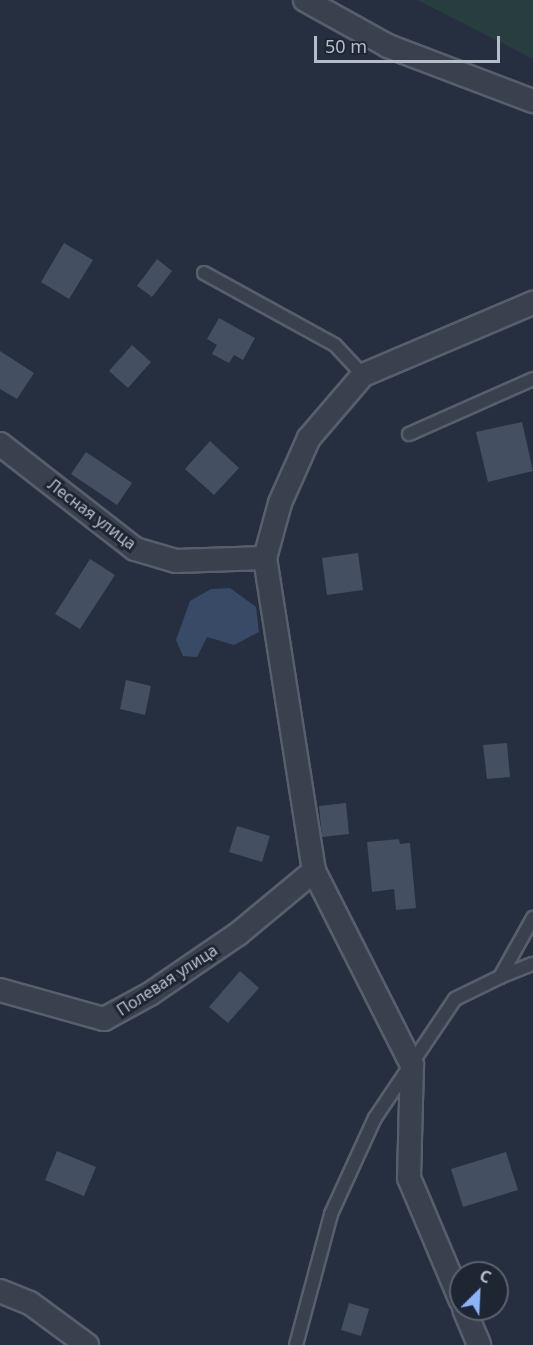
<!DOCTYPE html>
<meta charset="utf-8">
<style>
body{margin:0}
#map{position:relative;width:533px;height:1345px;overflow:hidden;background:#252f3f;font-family:"Noto Sans",sans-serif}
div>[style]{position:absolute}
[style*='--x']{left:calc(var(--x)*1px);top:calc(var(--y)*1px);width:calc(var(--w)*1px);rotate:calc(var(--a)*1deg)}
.green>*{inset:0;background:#273d40}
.water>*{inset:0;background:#394a67}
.building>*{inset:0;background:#444f61}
.roads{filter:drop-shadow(2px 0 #575f6d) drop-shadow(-2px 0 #575f6d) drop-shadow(0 2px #575f6d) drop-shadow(0 -2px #575f6d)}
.service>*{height:12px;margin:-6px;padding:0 6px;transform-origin:6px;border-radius:6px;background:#39414f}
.minor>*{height:22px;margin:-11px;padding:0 11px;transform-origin:11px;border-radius:11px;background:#39414f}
span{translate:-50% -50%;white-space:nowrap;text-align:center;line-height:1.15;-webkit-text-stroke:6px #1e2634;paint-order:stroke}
.street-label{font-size:16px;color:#b5bdca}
.north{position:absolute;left:449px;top:1261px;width:60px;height:60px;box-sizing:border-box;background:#1e2634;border:2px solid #5a6270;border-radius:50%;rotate:24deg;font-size:16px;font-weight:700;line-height:24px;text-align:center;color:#b5bdca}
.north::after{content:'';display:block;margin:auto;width:21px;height:27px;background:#8cb2f8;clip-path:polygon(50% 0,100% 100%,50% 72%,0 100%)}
.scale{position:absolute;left:314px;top:36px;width:186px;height:27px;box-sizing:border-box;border:3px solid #b5bdca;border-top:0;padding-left:8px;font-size:18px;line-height:21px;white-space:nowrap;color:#b5bdca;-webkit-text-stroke:4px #1e2634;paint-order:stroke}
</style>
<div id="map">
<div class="green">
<div style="clip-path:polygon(417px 0,533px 0,533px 59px)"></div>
</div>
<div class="water">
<div style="clip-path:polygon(230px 588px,256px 607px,259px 632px,234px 645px,207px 637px,197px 657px,183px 656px,176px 640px,190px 601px,211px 589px)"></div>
</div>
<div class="building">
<div style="clip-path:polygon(64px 243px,93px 260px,69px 299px,41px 282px)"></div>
<div style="clip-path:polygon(157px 259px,172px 271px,152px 297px,137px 286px)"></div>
<div style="clip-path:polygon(219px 318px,255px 338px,243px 360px,234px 355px,229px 363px,212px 354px,217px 345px,207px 339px)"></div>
<div style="clip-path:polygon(132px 345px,151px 362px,128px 388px,109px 371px)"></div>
<div style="clip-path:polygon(0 351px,34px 373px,17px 399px,0 389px)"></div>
<div style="clip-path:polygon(522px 422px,533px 471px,488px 482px,476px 432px)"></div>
<div style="clip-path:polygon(210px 441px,239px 468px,214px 495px,185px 469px)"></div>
<div style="clip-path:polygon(86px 452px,132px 483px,117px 505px,71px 474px)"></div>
<div style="clip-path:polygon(358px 553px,363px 590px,327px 595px,322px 558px)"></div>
<div style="clip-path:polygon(90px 559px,115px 575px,80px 629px,55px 614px)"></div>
<div style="clip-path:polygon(126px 680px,151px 686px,145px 715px,120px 709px)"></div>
<div style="clip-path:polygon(507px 743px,510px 777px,487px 779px,483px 745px)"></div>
<div style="clip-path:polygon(346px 803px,349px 834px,322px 837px,319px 806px)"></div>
<div style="clip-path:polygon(237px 826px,270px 836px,262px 862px,229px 852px)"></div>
<div style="clip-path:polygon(399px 839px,400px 844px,410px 843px,416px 908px,396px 910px,394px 889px,372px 892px,367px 842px)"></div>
<div style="clip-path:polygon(240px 971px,259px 988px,228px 1023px,209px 1007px)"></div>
<div style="clip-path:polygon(57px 1151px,96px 1167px,84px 1196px,45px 1180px)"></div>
<div style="clip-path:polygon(506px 1152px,518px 1190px,463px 1207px,451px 1169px)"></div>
<div style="clip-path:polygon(349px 1303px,369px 1309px,361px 1336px,341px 1330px)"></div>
</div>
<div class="roads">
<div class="service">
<div style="--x:204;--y:273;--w:149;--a:28.8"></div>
<div style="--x:335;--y:345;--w:41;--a:47"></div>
<div style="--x:409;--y:434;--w:136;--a:-23.9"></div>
<div style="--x:500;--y:977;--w:35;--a:-22"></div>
<div style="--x:296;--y:1345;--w:136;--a:-75"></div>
<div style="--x:331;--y:1214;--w:106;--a:-65.4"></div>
<div style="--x:375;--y:1118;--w:143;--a:-56.1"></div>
<div style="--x:455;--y:999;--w:50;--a:-26.1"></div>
<div style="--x:500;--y:977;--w:68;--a:-60.8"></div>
</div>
<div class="minor">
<div style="--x:305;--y:0;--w:95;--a:29"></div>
<div style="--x:388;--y:46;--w:155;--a:20.8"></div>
<div style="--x:0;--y:444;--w:171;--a:37.9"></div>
<div style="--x:135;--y:549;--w:43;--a:16.3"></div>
<div style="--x:176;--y:561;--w:89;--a:-1.9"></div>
<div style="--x:0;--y:990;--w:108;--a:15.6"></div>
<div style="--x:104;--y:1019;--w:52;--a:-28.5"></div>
<div style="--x:150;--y:994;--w:107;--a:-34.3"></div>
<div style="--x:238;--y:934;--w:99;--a:-39.7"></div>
<div style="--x:0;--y:1291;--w:32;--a:22"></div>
<div style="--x:30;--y:1303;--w:71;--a:36.4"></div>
<div style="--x:461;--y:1301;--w:134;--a:-112.9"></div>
<div style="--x:409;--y:1178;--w:113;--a:-88.5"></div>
<div style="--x:412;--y:1065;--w:217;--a:-116.8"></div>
<div style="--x:314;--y:871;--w:317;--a:-98.9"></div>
<div style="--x:265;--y:558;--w:57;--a:-74.7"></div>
<div style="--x:280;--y:503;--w:71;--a:-66"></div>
<div style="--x:309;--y:438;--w:83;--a:-49.4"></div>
<div style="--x:363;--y:375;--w:185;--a:-23"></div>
<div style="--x:464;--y:1309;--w:39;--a:67"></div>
</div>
</div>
<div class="street-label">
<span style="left:92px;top:514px;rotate:37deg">Лесная улица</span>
<span style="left:167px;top:980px;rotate:-33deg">Полевая улица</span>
</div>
<div class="north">С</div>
<div class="scale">50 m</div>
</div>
